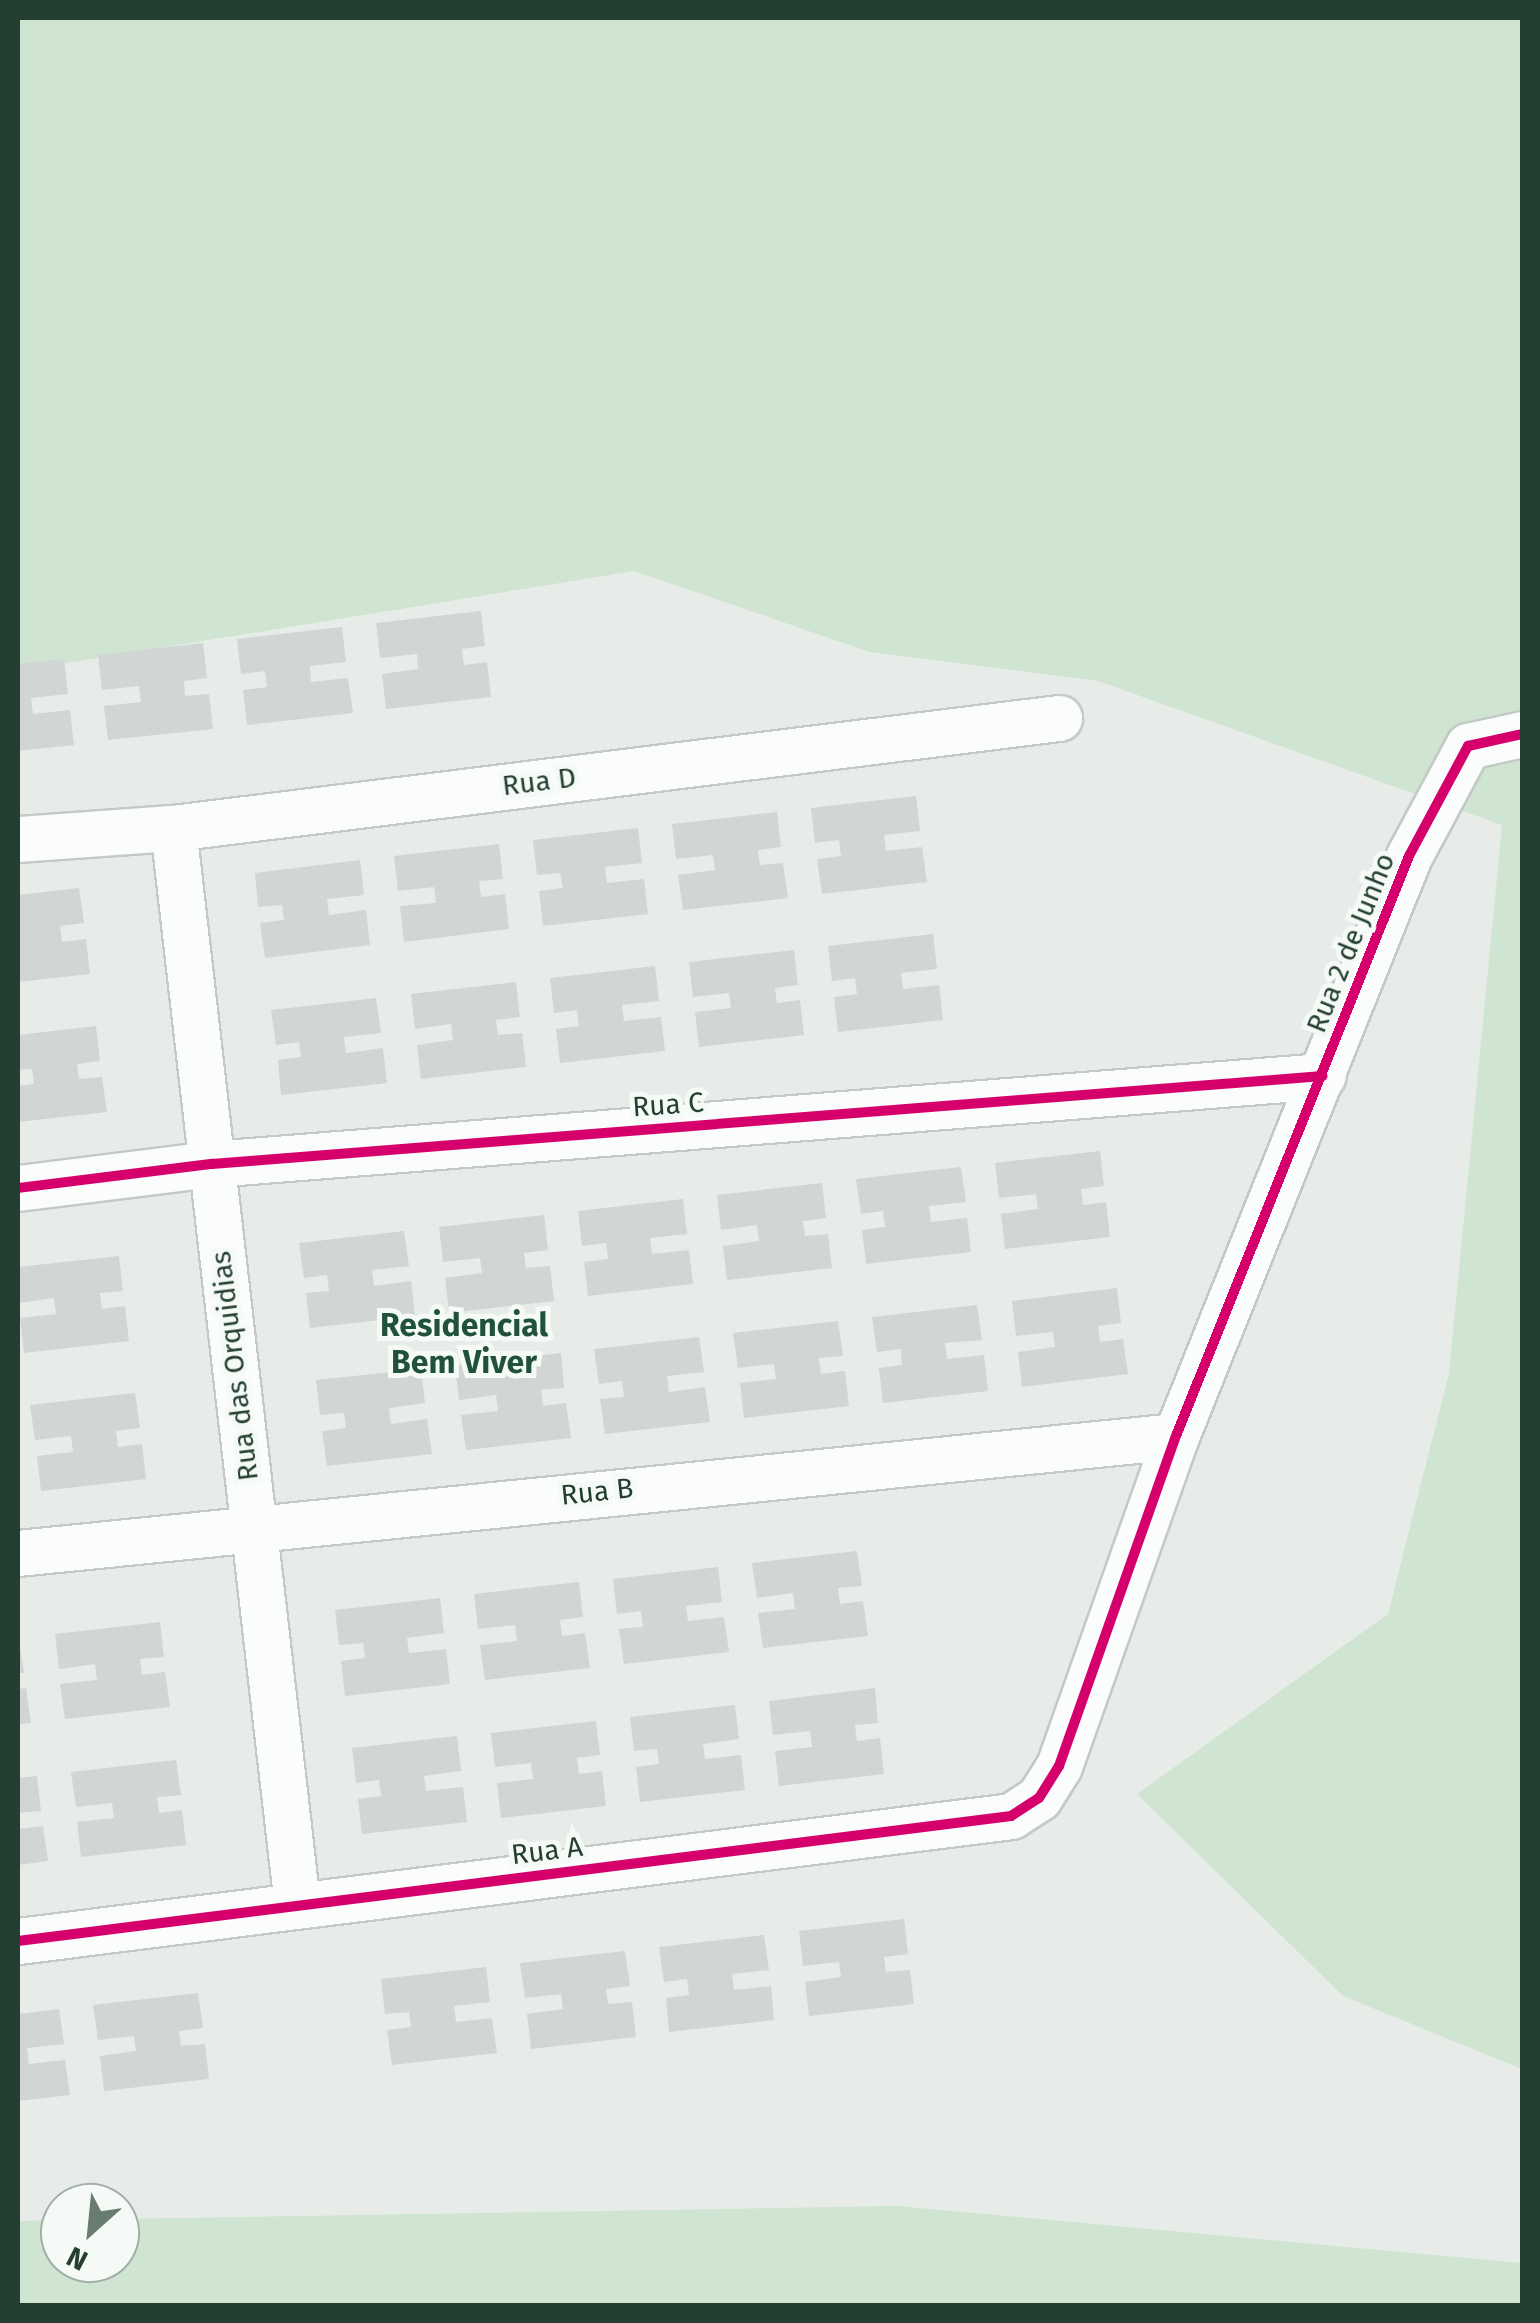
<!DOCTYPE html>
<style>
body{margin:0}
#map{position:relative;width:1540px;height:2323px;overflow:hidden;background:#e7ece9;font-family:"Fira Sans",sans-serif}
div>[style]{position:absolute}
[style*='--x']{left:calc(var(--x)*1px);top:calc(var(--y)*1px);width:calc(var(--w)*1px);rotate:calc(var(--a)*1deg)}
.green>*{inset:0;background:#d0e4d2}
.building>*{inset:0;background:#d1d5d3}
.roads{filter:drop-shadow(2px 0 #c4c9c6) drop-shadow(-2px 0 #c4c9c6) drop-shadow(0 2px #c4c9c6) drop-shadow(0 -2px #c4c9c6)}
.minor>*{height:45px;margin:-22.5px;padding:0 22.5px;transform-origin:22.5px;border-radius:22.5px;background:#fbfcfc}
.cycleway>*{height:10px;margin:-5px;padding:0 5px;transform-origin:5px;border-radius:5px;background:#d6006c}
span{translate:-50% -50%;white-space:nowrap;text-align:center;line-height:1.15;-webkit-text-stroke:10px #f5faf7;paint-order:stroke}
.street-label{font-size:28px;color:#243f32}
.quarter-label{font-size:32px;color:#20513b;font-weight:700}
.frame{position:absolute;inset:0;border:20px solid #243f32;pointer-events:none}
.north{position:absolute;left:40px;top:2183px;width:100px;height:100px;box-sizing:border-box;background:#f5faf7;border:2px solid #a1afa8;border-radius:50%;rotate:207deg;font-size:28px;font-weight:700;line-height:40px;text-align:center;color:#243f32}
.north::after{content:'';display:block;margin:auto;width:35px;height:45px;background:#687c72;clip-path:polygon(50% 0,100% 100%,50% 72%,0 100%)}
</style>
<div id="map">
<div class="green">
<div style="clip-path:polygon(18px 18px,1522px 18px,1522px 2069px,1343px 1996px,1137px 1794px,1388px 1614px,1449px 1373px,1502px 825px,1098px 681px,870px 652px,634px 571px,18px 671px)"></div>
<div style="clip-path:polygon(897px 2206px,1522px 2263px,1522px 2305px,18px 2305px,18px 2221px,60px 2220px,60px 2263px,120px 2263px,120px 2219px)"></div>
</div>
<div class="building">
<div style="clip-path:polygon(481px 611px,485px 646px,462px 649px,464px 665px,487px 662px,491px 697px,386px 709px,382px 674px,418px 669px,417px 654px,380px 658px,376px 623px)"></div>
<div style="clip-path:polygon(342px 627px,346px 662px,310px 666px,311px 682px,348px 678px,353px 713px,247px 725px,243px 690px,267px 687px,265px 671px,241px 674px,237px 639px)"></div>
<div style="clip-path:polygon(203px 643px,207px 678px,184px 681px,185px 696px,209px 694px,213px 729px,108px 740px,104px 706px,141px 702px,139px 686px,102px 690px,98px 655px)"></div>
<div style="clip-path:polygon(64px 659px,68px 694px,31px 698px,33px 714px,70px 710px,74px 745px,18px 751px,18px 664px)"></div>
<div style="clip-path:polygon(916px 796px,920px 831px,884px 835px,886px 851px,922px 847px,927px 882px,822px 894px,817px 859px,841px 856px,839px 840px,815px 843px,811px 808px)"></div>
<div style="clip-path:polygon(777px 812px,781px 847px,758px 850px,760px 865px,783px 863px,788px 898px,683px 910px,678px 875px,715px 870px,713px 855px,676px 859px,672px 824px)"></div>
<div style="clip-path:polygon(638px 828px,642px 863px,605px 867px,607px 883px,644px 879px,648px 914px,543px 926px,539px 891px,563px 888px,560px 873px,537px 875px,533px 840px)"></div>
<div style="clip-path:polygon(499px 844px,503px 879px,479px 881px,481px 897px,505px 894px,509px 929px,404px 942px,400px 906px,436px 903px,434px 887px,398px 891px,394px 856px)"></div>
<div style="clip-path:polygon(360px 860px,364px 895px,327px 899px,329px 915px,366px 910px,370px 945px,265px 958px,260px 923px,284px 920px,282px 905px,258px 907px,255px 873px)"></div>
<div style="clip-path:polygon(79px 888px,84px 923px,60px 926px,62px 942px,86px 939px,90px 974px,18px 982px,18px 895px)"></div>
<div style="clip-path:polygon(933px 934px,937px 969px,901px 973px,903px 989px,939px 985px,943px 1020px,838px 1032px,834px 997px,857px 994px,855px 978px,832px 981px,828px 946px)"></div>
<div style="clip-path:polygon(794px 950px,798px 985px,775px 988px,777px 1003px,800px 1000px,804px 1035px,699px 1047px,695px 1012px,731px 1008px,729px 993px,693px 997px,689px 962px)"></div>
<div style="clip-path:polygon(655px 966px,659px 1001px,622px 1005px,624px 1021px,661px 1017px,665px 1051px,560px 1063px,556px 1029px,579px 1026px,577px 1010px,554px 1013px,550px 978px)"></div>
<div style="clip-path:polygon(516px 982px,520px 1017px,496px 1020px,498px 1035px,522px 1033px,526px 1067px,421px 1079px,417px 1045px,453px 1040px,451px 1024px,415px 1029px,411px 994px)"></div>
<div style="clip-path:polygon(376px 998px,381px 1033px,344px 1037px,346px 1053px,383px 1048px,387px 1083px,281px 1095px,278px 1060px,301px 1057px,299px 1042px,276px 1045px,271px 1010px)"></div>
<div style="clip-path:polygon(96px 1026px,100px 1061px,77px 1064px,79px 1079px,102px 1077px,107px 1112px,18px 1122px,18px 1086px,34px 1084px,32px 1069px,18px 1070px,18px 1035px)"></div>
<div style="clip-path:polygon(1100px 1151px,1104px 1186px,1081px 1189px,1083px 1205px,1106px 1202px,1110px 1237px,1005px 1249px,1001px 1214px,1038px 1209px,1036px 1194px,999px 1198px,995px 1163px)"></div>
<div style="clip-path:polygon(961px 1167px,966px 1202px,929px 1206px,931px 1222px,967px 1218px,971px 1252px,866px 1264px,862px 1230px,885px 1227px,883px 1211px,861px 1214px,856px 1179px)"></div>
<div style="clip-path:polygon(822px 1183px,826px 1218px,803px 1221px,805px 1236px,828px 1234px,832px 1268px,727px 1280px,723px 1246px,759px 1241px,757px 1225px,721px 1230px,717px 1195px)"></div>
<div style="clip-path:polygon(683px 1199px,687px 1234px,650px 1238px,652px 1254px,689px 1250px,693px 1284px,588px 1296px,584px 1262px,608px 1259px,606px 1243px,582px 1246px,578px 1211px)"></div>
<div style="clip-path:polygon(544px 1215px,548px 1250px,524px 1253px,526px 1268px,550px 1266px,554px 1301px,449px 1313px,445px 1278px,482px 1273px,480px 1258px,443px 1262px,439px 1227px)"></div>
<div style="clip-path:polygon(404px 1231px,409px 1266px,372px 1270px,374px 1286px,411px 1281px,415px 1316px,310px 1328px,306px 1293px,329px 1291px,327px 1275px,304px 1278px,299px 1243px)"></div>
<div style="clip-path:polygon(119px 1256px,123px 1291px,100px 1293px,102px 1309px,125px 1306px,129px 1341px,24px 1353px,20px 1318px,56px 1314px,54px 1298px,18px 1303px,18px 1267px)"></div>
<div style="clip-path:polygon(1117px 1288px,1121px 1323px,1098px 1326px,1100px 1342px,1123px 1339px,1128px 1374px,1022px 1387px,1018px 1352px,1055px 1347px,1053px 1332px,1016px 1336px,1012px 1301px)"></div>
<div style="clip-path:polygon(977px 1305px,982px 1340px,945px 1343px,947px 1359px,984px 1355px,988px 1391px,883px 1403px,879px 1368px,902px 1365px,901px 1349px,877px 1352px,872px 1317px)"></div>
<div style="clip-path:polygon(838px 1321px,843px 1356px,819px 1358px,821px 1374px,845px 1371px,849px 1406px,744px 1418px,740px 1383px,776px 1379px,774px 1364px,738px 1368px,733px 1333px)"></div>
<div style="clip-path:polygon(699px 1337px,704px 1372px,667px 1376px,669px 1392px,705px 1387px,710px 1422px,605px 1434px,600px 1399px,624px 1397px,622px 1381px,599px 1384px,594px 1349px)"></div>
<div style="clip-path:polygon(561px 1353px,564px 1388px,541px 1390px,543px 1406px,566px 1403px,571px 1438px,466px 1450px,461px 1415px,498px 1411px,496px 1395px,459px 1400px,455px 1365px)"></div>
<div style="clip-path:polygon(421px 1369px,425px 1403px,389px 1408px,391px 1424px,427px 1419px,432px 1454px,327px 1466px,322px 1431px,346px 1428px,344px 1413px,320px 1415px,316px 1380px)"></div>
<div style="clip-path:polygon(135px 1393px,140px 1428px,116px 1431px,118px 1447px,142px 1444px,146px 1479px,41px 1491px,37px 1456px,73px 1452px,71px 1436px,35px 1440px,30px 1405px)"></div>
<div style="clip-path:polygon(857px 1551px,862px 1586px,838px 1588px,840px 1604px,863px 1601px,868px 1636px,763px 1648px,758px 1613px,795px 1609px,793px 1593px,757px 1598px,752px 1563px)"></div>
<div style="clip-path:polygon(718px 1567px,722px 1602px,686px 1606px,688px 1621px,724px 1617px,729px 1652px,624px 1664px,619px 1629px,643px 1627px,641px 1611px,617px 1614px,613px 1579px)"></div>
<div style="clip-path:polygon(579px 1582px,583px 1617px,560px 1620px,562px 1636px,585px 1633px,590px 1668px,485px 1680px,480px 1645px,517px 1641px,515px 1625px,478px 1629px,474px 1594px)"></div>
<div style="clip-path:polygon(440px 1598px,444px 1633px,407px 1638px,409px 1653px,446px 1649px,450px 1684px,345px 1696px,341px 1661px,365px 1658px,363px 1643px,339px 1645px,335px 1610px)"></div>
<div style="clip-path:polygon(160px 1622px,164px 1657px,140px 1659px,142px 1675px,165px 1672px,170px 1707px,65px 1719px,60px 1684px,97px 1680px,95px 1664px,59px 1669px,55px 1634px)"></div>
<div style="clip-path:polygon(18px 1633px,24px 1673px,18px 1673px)"></div>
<div style="clip-path:polygon(26px 1688px,31px 1723px,18px 1725px,18px 1689px)"></div>
<div style="clip-path:polygon(875px 1688px,878px 1723px,855px 1725px,857px 1741px,880px 1738px,884px 1774px,779px 1786px,775px 1751px,812px 1747px,810px 1731px,773px 1735px,769px 1701px)"></div>
<div style="clip-path:polygon(735px 1705px,739px 1739px,703px 1744px,705px 1759px,741px 1755px,745px 1790px,640px 1802px,636px 1767px,659px 1764px,657px 1749px,634px 1751px,630px 1717px)"></div>
<div style="clip-path:polygon(596px 1721px,600px 1755px,577px 1758px,579px 1774px,602px 1771px,606px 1806px,501px 1818px,497px 1783px,533px 1779px,531px 1763px,495px 1767px,491px 1733px)"></div>
<div style="clip-path:polygon(457px 1736px,461px 1771px,424px 1776px,426px 1791px,463px 1787px,467px 1822px,362px 1834px,358px 1799px,381px 1796px,379px 1780px,356px 1783px,352px 1748px)"></div>
<div style="clip-path:polygon(176px 1760px,181px 1795px,157px 1797px,159px 1813px,182px 1810px,186px 1845px,81px 1857px,77px 1822px,114px 1818px,112px 1803px,76px 1807px,71px 1772px)"></div>
<div style="clip-path:polygon(37px 1776px,41px 1811px,18px 1813px,18px 1778px)"></div>
<div style="clip-path:polygon(43px 1826px,48px 1861px,18px 1865px,18px 1829px)"></div>
<div style="clip-path:polygon(904px 1919px,908px 1954px,884px 1957px,886px 1972px,910px 1970px,914px 2004px,809px 2016px,805px 1982px,841px 1977px,839px 1962px,803px 1966px,799px 1931px)"></div>
<div style="clip-path:polygon(764px 1935px,769px 1970px,732px 1974px,734px 1990px,771px 1986px,774px 2020px,669px 2032px,666px 1998px,689px 1995px,687px 1979px,664px 1982px,659px 1947px)"></div>
<div style="clip-path:polygon(625px 1951px,630px 1986px,606px 1989px,608px 2004px,632px 2002px,636px 2037px,531px 2049px,527px 2014px,563px 2009px,561px 1994px,525px 1998px,520px 1963px)"></div>
<div style="clip-path:polygon(486px 1967px,490px 2002px,454px 2006px,456px 2022px,492px 2018px,497px 2053px,392px 2065px,387px 2030px,411px 2027px,409px 2012px,385px 2014px,381px 1979px)"></div>
<div style="clip-path:polygon(198px 1993px,203px 2028px,179px 2031px,181px 2046px,205px 2044px,209px 2079px,104px 2091px,100px 2056px,136px 2051px,134px 2036px,98px 2040px,93px 2005px)"></div>
<div style="clip-path:polygon(59px 2009px,64px 2044px,27px 2048px,29px 2064px,65px 2060px,70px 2095px,18px 2101px,18px 2014px)"></div>
</div>
<div class="roads">
<div class="minor">
<div style="--x:173;--y:828;--w:1084;--a:83.43"></div>
<div style="--x:18;--y:839;--w:155;--a:-4.1"></div>
<div style="--x:173;--y:828;--w:893;--a:-7.08"></div>
<div style="--x:18;--y:1188;--w:195;--a:-7.1"></div>
<div style="--x:212;--y:1164;--w:1114;--a:-4.53"></div>
<div style="--x:18;--y:1553;--w:1164;--a:-5.77"></div>
<div style="--x:18;--y:1941;--w:1001;--a:-7.17"></div>
<div style="--x:1011;--y:1816;--w:33;--a:-33"></div>
<div style="--x:1039;--y:1798;--w:38;--a:-58"></div>
<div style="--x:1059;--y:1766;--w:350;--a:-70.5"></div>
<div style="--x:1176;--y:1436;--w:625;--a:-68.11"></div>
<div style="--x:1409;--y:856;--w:125;--a:-61.8"></div>
<div style="--x:1468;--y:746;--w:55;--a:-12.5"></div>
</div>
</div>
<div class="cycleway">
<div style="--x:18;--y:1188;--w:195;--a:-7.1"></div>
<div style="--x:212;--y:1164;--w:1114;--a:-4.53"></div>
<div style="--x:18;--y:1941;--w:1001;--a:-7.17"></div>
<div style="--x:1011;--y:1816;--w:33;--a:-33"></div>
<div style="--x:1039;--y:1798;--w:38;--a:-58"></div>
<div style="--x:1059;--y:1766;--w:350;--a:-70.5"></div>
<div style="--x:1176;--y:1436;--w:625;--a:-68.11"></div>
<div style="--x:1409;--y:856;--w:125;--a:-61.8"></div>
<div style="--x:1468;--y:746;--w:55;--a:-12.5"></div>
</div>
<div class="street-label">
<span style="left:539px;top:782px;rotate:-7deg">Rua D</span>
<span style="left:1351px;top:943px;rotate:-68deg">Rua 2 de Junho</span>
<span style="left:668px;top:1105px;rotate:-4deg">Rua C</span>
<span style="left:235px;top:1366px;rotate:-97deg">Rua das Orquidias</span>
<span style="left:597px;top:1492px;rotate:-6deg">Rua B</span>
<span style="left:547px;top:1851px;rotate:-7deg">Rua A</span>
</div>
<div class="quarter-label">
<span style="left:464px;top:1344px">Residencial<br>Bem Viver</span>
</div>
<div class="frame"></div>
<div class="north">N</div>
</div>
